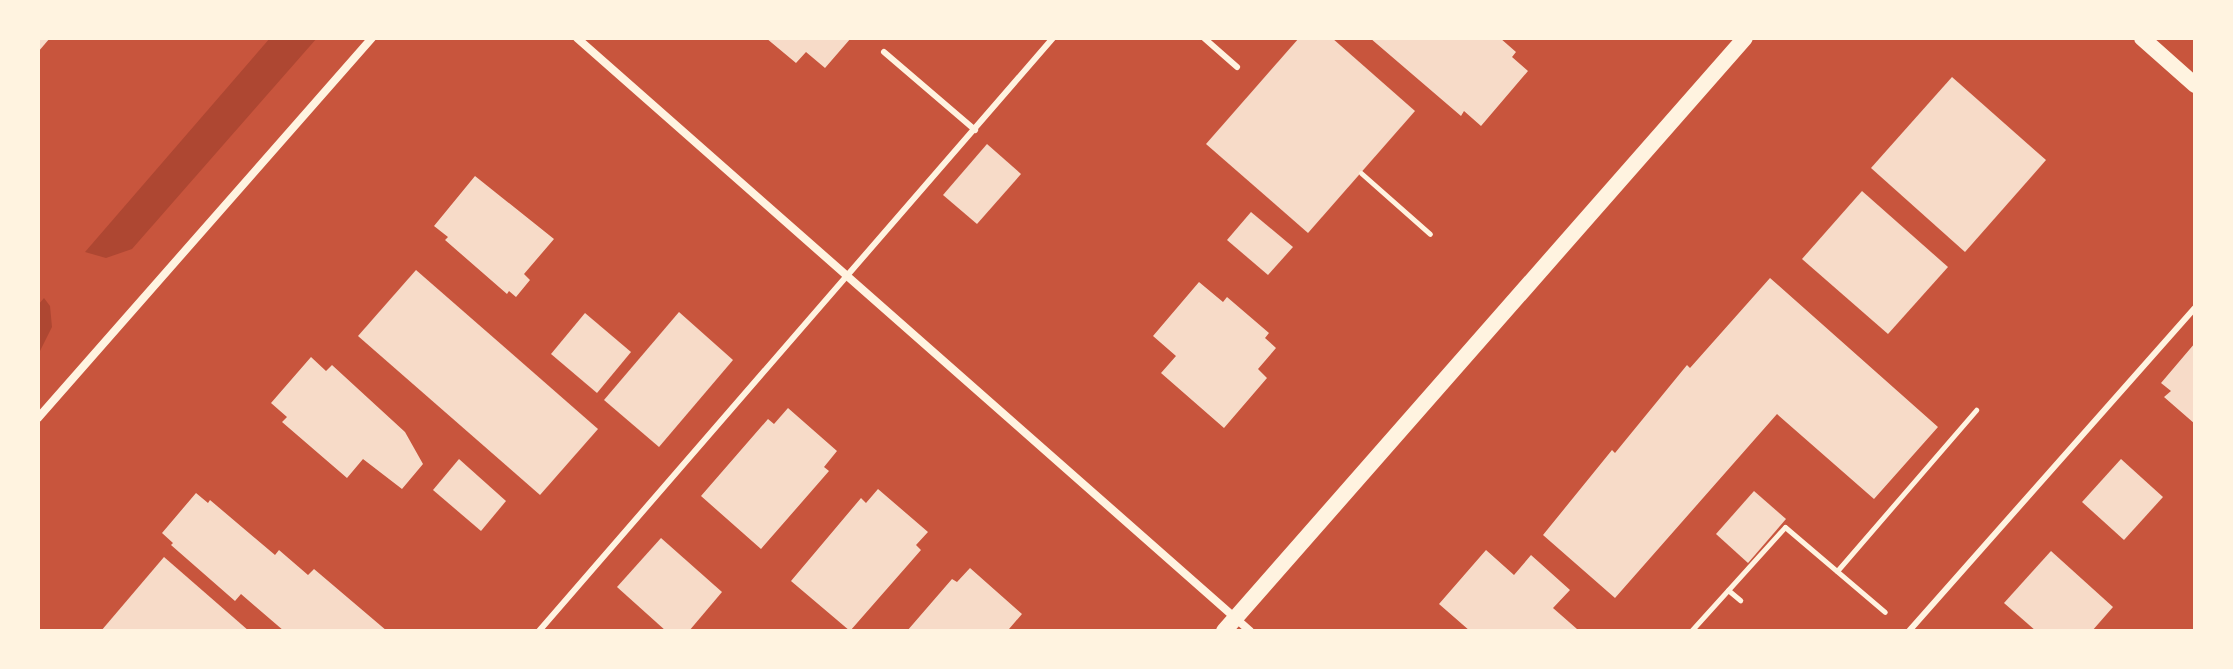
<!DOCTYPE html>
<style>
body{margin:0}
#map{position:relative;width:2233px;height:669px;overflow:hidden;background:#c8553d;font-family:"Alegreya Sans",sans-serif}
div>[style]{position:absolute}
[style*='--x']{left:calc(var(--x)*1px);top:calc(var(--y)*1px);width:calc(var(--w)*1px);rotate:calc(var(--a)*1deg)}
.green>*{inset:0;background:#ae4732}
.building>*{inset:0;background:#f7dbc8}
.path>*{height:5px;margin:-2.5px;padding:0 2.5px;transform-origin:2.5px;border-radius:2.5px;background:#fff3e0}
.service>*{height:6px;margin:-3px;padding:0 3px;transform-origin:3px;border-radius:3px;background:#fff3e0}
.minor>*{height:8px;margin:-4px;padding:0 4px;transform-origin:4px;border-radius:4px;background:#fff3e0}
.secondary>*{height:16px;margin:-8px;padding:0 8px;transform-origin:8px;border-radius:8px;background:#fff3e0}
span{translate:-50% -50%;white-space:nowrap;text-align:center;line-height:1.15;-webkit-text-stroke:8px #fff3e0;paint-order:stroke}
.frame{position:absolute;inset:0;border:40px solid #fff3e0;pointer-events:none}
</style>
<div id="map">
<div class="green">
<div style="clip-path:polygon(270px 38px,317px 38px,132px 249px,106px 258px,85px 252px)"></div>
<div style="clip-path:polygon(44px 298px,50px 306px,52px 327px,38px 355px,38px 305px)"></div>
</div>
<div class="building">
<div style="clip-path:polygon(38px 38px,50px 38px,38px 52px)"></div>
<div style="clip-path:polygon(766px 38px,851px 38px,825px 68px,806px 52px,796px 63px)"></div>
<div style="clip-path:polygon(1299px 38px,1332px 38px,1415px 111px,1308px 233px,1206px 144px)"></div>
<div style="clip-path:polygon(1370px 38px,1500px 38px,1516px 52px,1512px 57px,1528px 71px,1481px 126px,1464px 111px,1461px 116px)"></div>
<div style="clip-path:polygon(1952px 77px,2046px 160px,1965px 252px,1871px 168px)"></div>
<div style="clip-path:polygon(987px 144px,1021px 174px,977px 224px,943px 195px)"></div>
<div style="clip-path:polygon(475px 176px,554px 239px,524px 274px,530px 280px,516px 297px,509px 291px,507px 294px,445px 240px,448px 237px,434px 226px)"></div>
<div style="clip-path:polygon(1862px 191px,1948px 267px,1888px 334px,1802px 259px)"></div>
<div style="clip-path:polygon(1251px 212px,1293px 247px,1268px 275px,1227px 240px)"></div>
<div style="clip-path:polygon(416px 270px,598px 429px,540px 495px,358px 336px)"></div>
<div style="clip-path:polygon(1770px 278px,1938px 427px,1874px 499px,1777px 414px,1615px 598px,1543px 535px,1612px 450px,1615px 453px,1687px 365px,1690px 368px)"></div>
<div style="clip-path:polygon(1199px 282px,1223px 302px,1227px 297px,1269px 333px,1265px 338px,1276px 348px,1258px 369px,1267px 378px,1224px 428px,1161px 373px,1176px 356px,1153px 336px)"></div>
<div style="clip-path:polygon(679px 312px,733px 360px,659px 447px,604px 400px)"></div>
<div style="clip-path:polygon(585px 313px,631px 352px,597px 393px,551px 354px)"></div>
<div style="clip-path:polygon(2195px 343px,2195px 424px,2164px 397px,2171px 391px,2161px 383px)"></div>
<div style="clip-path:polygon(311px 357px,326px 371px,332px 365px,405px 432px,423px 464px,402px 489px,363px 459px,347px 478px,282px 422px,287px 417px,271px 403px)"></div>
<div style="clip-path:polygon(788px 408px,837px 451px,824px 467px,829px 471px,761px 549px,701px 496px,768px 419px,774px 424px)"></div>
<div style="clip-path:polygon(459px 459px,506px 501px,481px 531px,433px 490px)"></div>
<div style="clip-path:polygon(2121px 459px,2163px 497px,2124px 540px,2082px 502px)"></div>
<div style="clip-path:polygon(878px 489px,928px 532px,916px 545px,921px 550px,850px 631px,791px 581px,861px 498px,866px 503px)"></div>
<div style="clip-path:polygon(1754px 491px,1786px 519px,1748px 563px,1716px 534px)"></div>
<div style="clip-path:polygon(196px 493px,208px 503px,210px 500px,275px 555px,279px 550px,308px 575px,314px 569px,387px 631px,284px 631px,241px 594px,235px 601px,171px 545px,173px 543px,162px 533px)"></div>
<div style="clip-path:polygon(661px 538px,722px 592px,689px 631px,666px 631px,617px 587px)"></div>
<div style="clip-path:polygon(1486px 550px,1514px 575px,1531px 555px,1570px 590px,1553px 608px,1577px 629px,1470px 631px,1439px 604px)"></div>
<div style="clip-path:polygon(2051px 551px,2113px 607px,2092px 631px,2036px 631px,2004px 603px)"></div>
<div style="clip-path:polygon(164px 557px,249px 631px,101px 631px)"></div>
<div style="clip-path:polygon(970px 568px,1022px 614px,1009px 629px,1011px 631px,907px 631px,952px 579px,957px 582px)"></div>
</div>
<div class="path">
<div style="--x:1361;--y:173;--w:92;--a:41.5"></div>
<div style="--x:1837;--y:571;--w:213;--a:-49.2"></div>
<div style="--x:1728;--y:590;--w:16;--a:40"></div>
<div style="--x:1691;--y:631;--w:140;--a:-47.9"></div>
<div style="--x:1785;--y:527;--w:131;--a:40.4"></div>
</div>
<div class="service">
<div style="--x:1204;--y:38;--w:44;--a:41.3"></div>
<div style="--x:884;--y:52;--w:120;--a:40.6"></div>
<div style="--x:539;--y:631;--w:785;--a:-49.08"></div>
<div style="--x:1909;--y:631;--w:431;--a:-48.5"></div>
</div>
<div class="minor">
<div style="--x:577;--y:38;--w:897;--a:41.38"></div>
<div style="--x:38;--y:418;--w:506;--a:-48.69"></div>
</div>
<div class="secondary">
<div style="--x:2142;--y:38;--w:71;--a:41.6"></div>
<div style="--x:1224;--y:631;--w:789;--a:-48.7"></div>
</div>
<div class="frame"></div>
</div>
